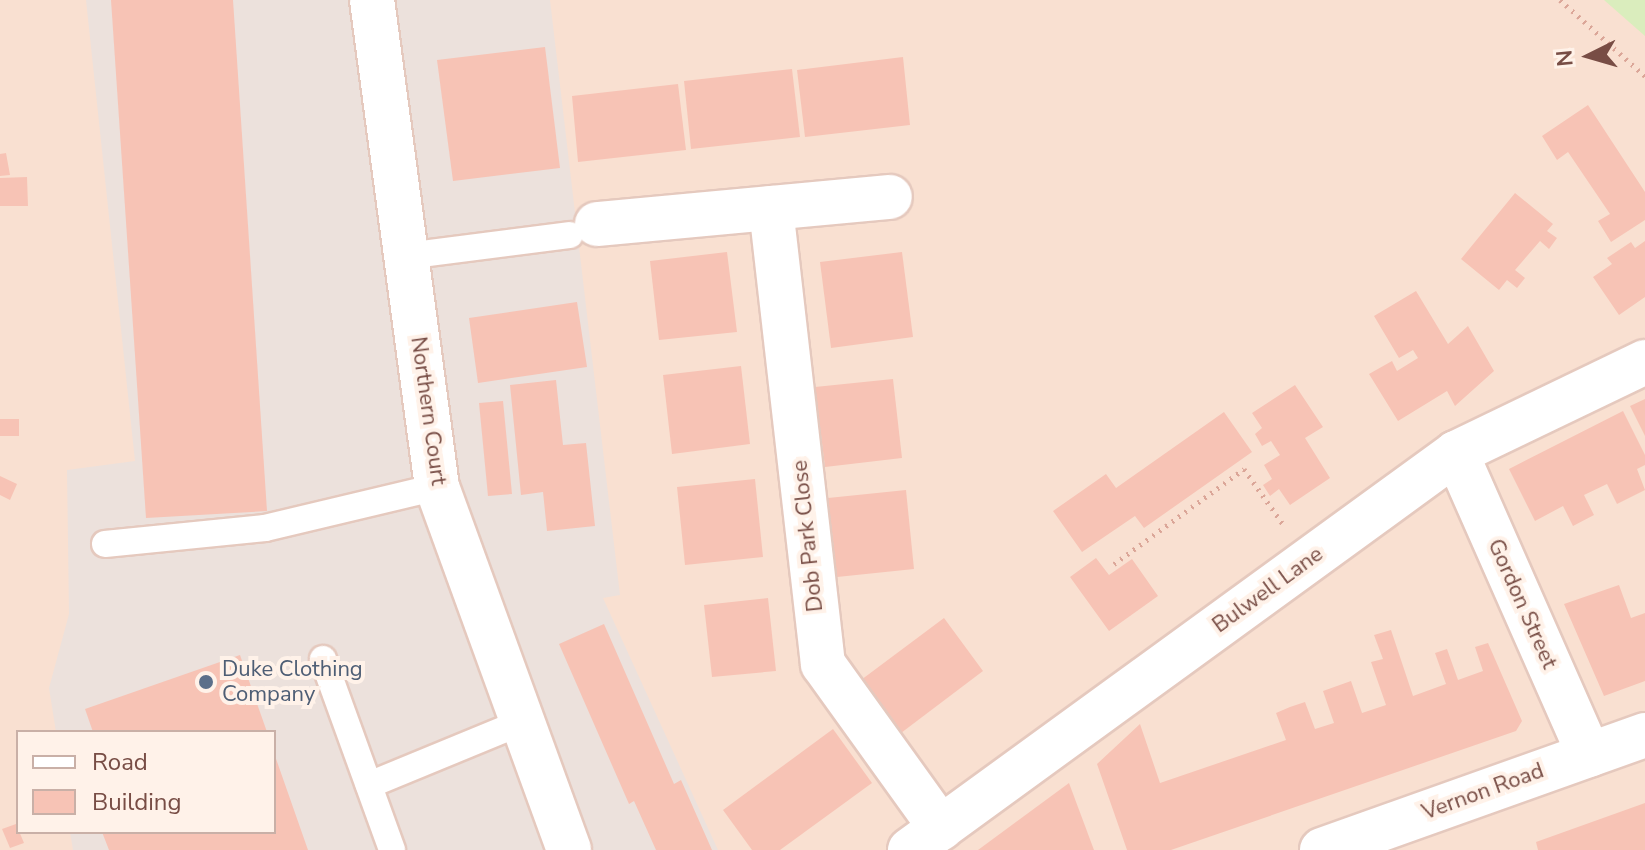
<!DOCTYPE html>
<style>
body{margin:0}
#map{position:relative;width:1645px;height:850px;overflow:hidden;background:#feede0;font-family:"Nunito Sans",sans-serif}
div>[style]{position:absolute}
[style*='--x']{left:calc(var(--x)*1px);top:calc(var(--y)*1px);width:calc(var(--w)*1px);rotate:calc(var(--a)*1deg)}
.residential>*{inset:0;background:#f9e0d1}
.industrial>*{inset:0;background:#ece1dc}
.green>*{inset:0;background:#daedbd}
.building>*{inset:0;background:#f7c3b5}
.path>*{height:5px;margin-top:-2.5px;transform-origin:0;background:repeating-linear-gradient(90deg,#dba698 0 2px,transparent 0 8px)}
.roads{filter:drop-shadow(2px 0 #e5c9be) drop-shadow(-2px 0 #e5c9be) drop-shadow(0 2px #e5c9be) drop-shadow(0 -2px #e5c9be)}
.lane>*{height:26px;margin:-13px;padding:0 13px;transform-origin:13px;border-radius:13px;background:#fff}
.street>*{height:44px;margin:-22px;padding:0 22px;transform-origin:22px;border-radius:22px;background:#fff}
.secondary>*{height:44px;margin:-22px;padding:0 22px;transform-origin:22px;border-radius:22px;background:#fff}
.dots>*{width:22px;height:22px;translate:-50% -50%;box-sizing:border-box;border:4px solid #fff2e9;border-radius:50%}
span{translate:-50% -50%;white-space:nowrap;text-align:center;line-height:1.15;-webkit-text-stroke:8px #fff2e9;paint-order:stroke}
.street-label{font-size:22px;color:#784d45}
.service-label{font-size:22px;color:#4e5e75}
.left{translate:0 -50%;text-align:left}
.legend{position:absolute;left:16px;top:730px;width:260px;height:104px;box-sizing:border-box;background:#fff2e9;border:2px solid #c9b0a7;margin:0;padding:10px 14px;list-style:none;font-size:24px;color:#784d45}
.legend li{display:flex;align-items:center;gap:16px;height:40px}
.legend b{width:40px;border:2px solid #c9b0a7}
.north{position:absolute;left:1549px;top:16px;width:80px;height:80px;-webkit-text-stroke:6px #fff2e9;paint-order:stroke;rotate:265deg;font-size:22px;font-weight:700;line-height:32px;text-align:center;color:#784d45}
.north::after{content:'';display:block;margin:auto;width:28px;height:36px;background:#784d45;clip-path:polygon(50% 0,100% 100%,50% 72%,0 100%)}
</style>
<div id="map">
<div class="residential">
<div style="clip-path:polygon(evenodd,0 0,1645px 0,1645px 850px,0 850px,0 0,18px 732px,274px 732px,274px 832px,18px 832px,18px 732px)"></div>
</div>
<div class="industrial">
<div style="clip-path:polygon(86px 0,550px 0,620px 595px,603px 598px,718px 850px,73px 850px,70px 832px,274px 832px,274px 732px,56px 732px,49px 688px,69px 614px,67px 470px,135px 461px)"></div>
</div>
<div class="green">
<div style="clip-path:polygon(1604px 0,1645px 0,1645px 36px)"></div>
</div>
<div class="building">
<div style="clip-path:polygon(111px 0,233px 0,267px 511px,146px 518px)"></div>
<div style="clip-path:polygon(545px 47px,560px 168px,453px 181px,437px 60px)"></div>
<div style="clip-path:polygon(903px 57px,910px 125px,805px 137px,797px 70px)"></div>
<div style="clip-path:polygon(792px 69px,800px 137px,691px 149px,684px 81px)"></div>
<div style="clip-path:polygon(678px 84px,686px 150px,578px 162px,572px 96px)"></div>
<div style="clip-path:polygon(1588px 105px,1645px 192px,1645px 220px,1611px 242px,1598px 221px,1610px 214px,1568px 152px,1557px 160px,1542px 136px)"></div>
<div style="clip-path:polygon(6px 153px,10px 175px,0 176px,0 154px)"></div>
<div style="clip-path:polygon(27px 177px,28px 206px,0 206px,0 178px)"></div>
<div style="clip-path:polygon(1515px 193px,1553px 224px,1547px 231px,1557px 238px,1549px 249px,1540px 241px,1515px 270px,1525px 278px,1517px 288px,1507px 280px,1499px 290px,1461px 259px)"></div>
<div style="clip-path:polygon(1645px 241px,1645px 297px,1619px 315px,1593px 277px,1612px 264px,1607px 258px,1631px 242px,1635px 248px)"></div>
<div style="clip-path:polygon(727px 252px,737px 332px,659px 340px,650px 261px)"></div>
<div style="clip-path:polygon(902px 252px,913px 337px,831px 348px,820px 262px)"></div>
<div style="clip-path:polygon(1416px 291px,1448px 344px,1468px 326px,1494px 371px,1455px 406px,1447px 391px,1398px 421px,1369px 374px,1392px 361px,1397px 371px,1418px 358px,1413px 350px,1399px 358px,1374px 316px)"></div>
<div style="clip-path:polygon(577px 302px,587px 367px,478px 383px,469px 318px)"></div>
<div style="clip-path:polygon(741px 366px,750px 444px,672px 454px,663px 375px)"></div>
<div style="clip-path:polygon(893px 379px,902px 458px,825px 467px,815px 387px)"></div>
<div style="clip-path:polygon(556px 380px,563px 445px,586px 443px,595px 526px,547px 531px,543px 492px,521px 495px,510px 385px)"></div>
<div style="clip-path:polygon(1295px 385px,1323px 427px,1305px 438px,1330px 478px,1290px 505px,1279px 489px,1270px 496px,1263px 485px,1272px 479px,1264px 465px,1280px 455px,1271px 441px,1262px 446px,1255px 434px,1262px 428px,1252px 413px)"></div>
<div style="clip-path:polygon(1645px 399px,1645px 436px,1630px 406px)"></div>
<div style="clip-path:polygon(503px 401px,512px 494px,488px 496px,479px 403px)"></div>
<div style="clip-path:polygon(1623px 411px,1645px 455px,1645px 465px,1637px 469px,1645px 490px,1617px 504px,1607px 484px,1584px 495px,1594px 515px,1573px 526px,1563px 506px,1535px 521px,1509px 469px)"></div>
<div style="clip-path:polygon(1224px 412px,1252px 452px,1144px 528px,1135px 516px,1082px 552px,1053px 511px,1106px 474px,1116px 488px)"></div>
<div style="clip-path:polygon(0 419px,19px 419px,19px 436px,0 436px)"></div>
<div style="clip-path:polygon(0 476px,17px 484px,10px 500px,0 495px)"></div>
<div style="clip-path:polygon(755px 479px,763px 557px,685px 565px,677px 487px)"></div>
<div style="clip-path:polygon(906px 490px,914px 569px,837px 577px,828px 498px)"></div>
<div style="clip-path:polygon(1096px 558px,1109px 575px,1132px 559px,1158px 596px,1109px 631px,1070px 577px)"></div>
<div style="clip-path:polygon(1619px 585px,1631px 618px,1645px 613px,1645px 681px,1604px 696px,1564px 604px)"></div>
<div style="clip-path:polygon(768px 598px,776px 671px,712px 677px,704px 605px)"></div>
<div style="clip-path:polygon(944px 618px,983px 671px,901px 733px,861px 680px)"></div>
<div style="clip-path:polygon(604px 624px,674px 784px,681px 780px,712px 850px,656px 850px,634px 801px,629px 804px,559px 644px)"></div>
<div style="clip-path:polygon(1391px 630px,1413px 696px,1446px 684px,1435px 653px,1447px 649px,1458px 680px,1483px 671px,1475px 647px,1488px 643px,1522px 721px,1516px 731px,1171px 850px,1127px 850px,1097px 764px,1140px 724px,1160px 783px,1286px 740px,1276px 713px,1290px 707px,1305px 702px,1315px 729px,1334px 723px,1323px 691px,1351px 681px,1362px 713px,1386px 705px,1371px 662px,1383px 659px,1374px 635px)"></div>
<div style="clip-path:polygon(240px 655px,267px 732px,93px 732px,85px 709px)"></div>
<div style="clip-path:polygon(833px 729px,872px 783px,780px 850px,752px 850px,723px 810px)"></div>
<div style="clip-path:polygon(274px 753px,308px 850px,109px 850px,102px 832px,274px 832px)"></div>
<div style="clip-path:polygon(1069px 783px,1094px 850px,978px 850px)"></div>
<div style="clip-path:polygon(1645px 803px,1645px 850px,1538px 850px,1536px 842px)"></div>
<div style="clip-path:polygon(16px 824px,24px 843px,10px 848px,2px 829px)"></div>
</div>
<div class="path">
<div style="--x:1560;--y:0;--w:114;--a:41.8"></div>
<div style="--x:1114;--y:564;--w:161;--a:-36.2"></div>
<div style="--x:1244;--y:469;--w:67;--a:54.7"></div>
</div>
<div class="roads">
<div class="lane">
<div style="--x:406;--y:256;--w:165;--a:-7.3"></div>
<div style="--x:105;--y:544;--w:161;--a:-5.7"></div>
<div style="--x:265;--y:528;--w:177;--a:-13.4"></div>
<div style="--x:323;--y:659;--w:203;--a:70.1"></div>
<div style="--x:369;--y:785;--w:165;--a:-22.4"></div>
</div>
<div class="street">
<div style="--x:372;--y:0;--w:491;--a:82.4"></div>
<div style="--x:437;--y:487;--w:386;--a:70"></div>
<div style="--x:771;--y:208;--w:459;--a:83.5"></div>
<div style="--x:823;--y:664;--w:202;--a:54.3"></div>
<div style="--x:597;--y:224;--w:294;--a:-5.3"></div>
<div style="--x:1456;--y:453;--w:330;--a:66.2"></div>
<div style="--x:910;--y:850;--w:675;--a:-36.02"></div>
<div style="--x:1456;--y:453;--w:210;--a:-25.7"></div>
</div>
<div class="secondary">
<div style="--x:1322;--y:850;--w:343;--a:-19.6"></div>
</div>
</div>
<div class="dots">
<div style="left:206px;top:682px;background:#5c6f8a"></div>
</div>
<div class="street-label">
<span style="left:428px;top:411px;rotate:82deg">Northern Court</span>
<span style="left:808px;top:536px;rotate:-96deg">Dob Park Close</span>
<span style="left:1268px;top:590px;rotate:-36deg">Bulwell Lane</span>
<span style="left:1522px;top:604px;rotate:66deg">Gordon Street</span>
<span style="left:1483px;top:792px;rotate:-20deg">Vernon Road</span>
</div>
<div class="service-label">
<span class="left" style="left:222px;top:682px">Duke Clothing<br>Company</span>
</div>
<ul class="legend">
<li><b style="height:10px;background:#fff"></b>Road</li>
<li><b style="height:22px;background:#f7c3b5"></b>Building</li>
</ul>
<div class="north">N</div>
</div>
